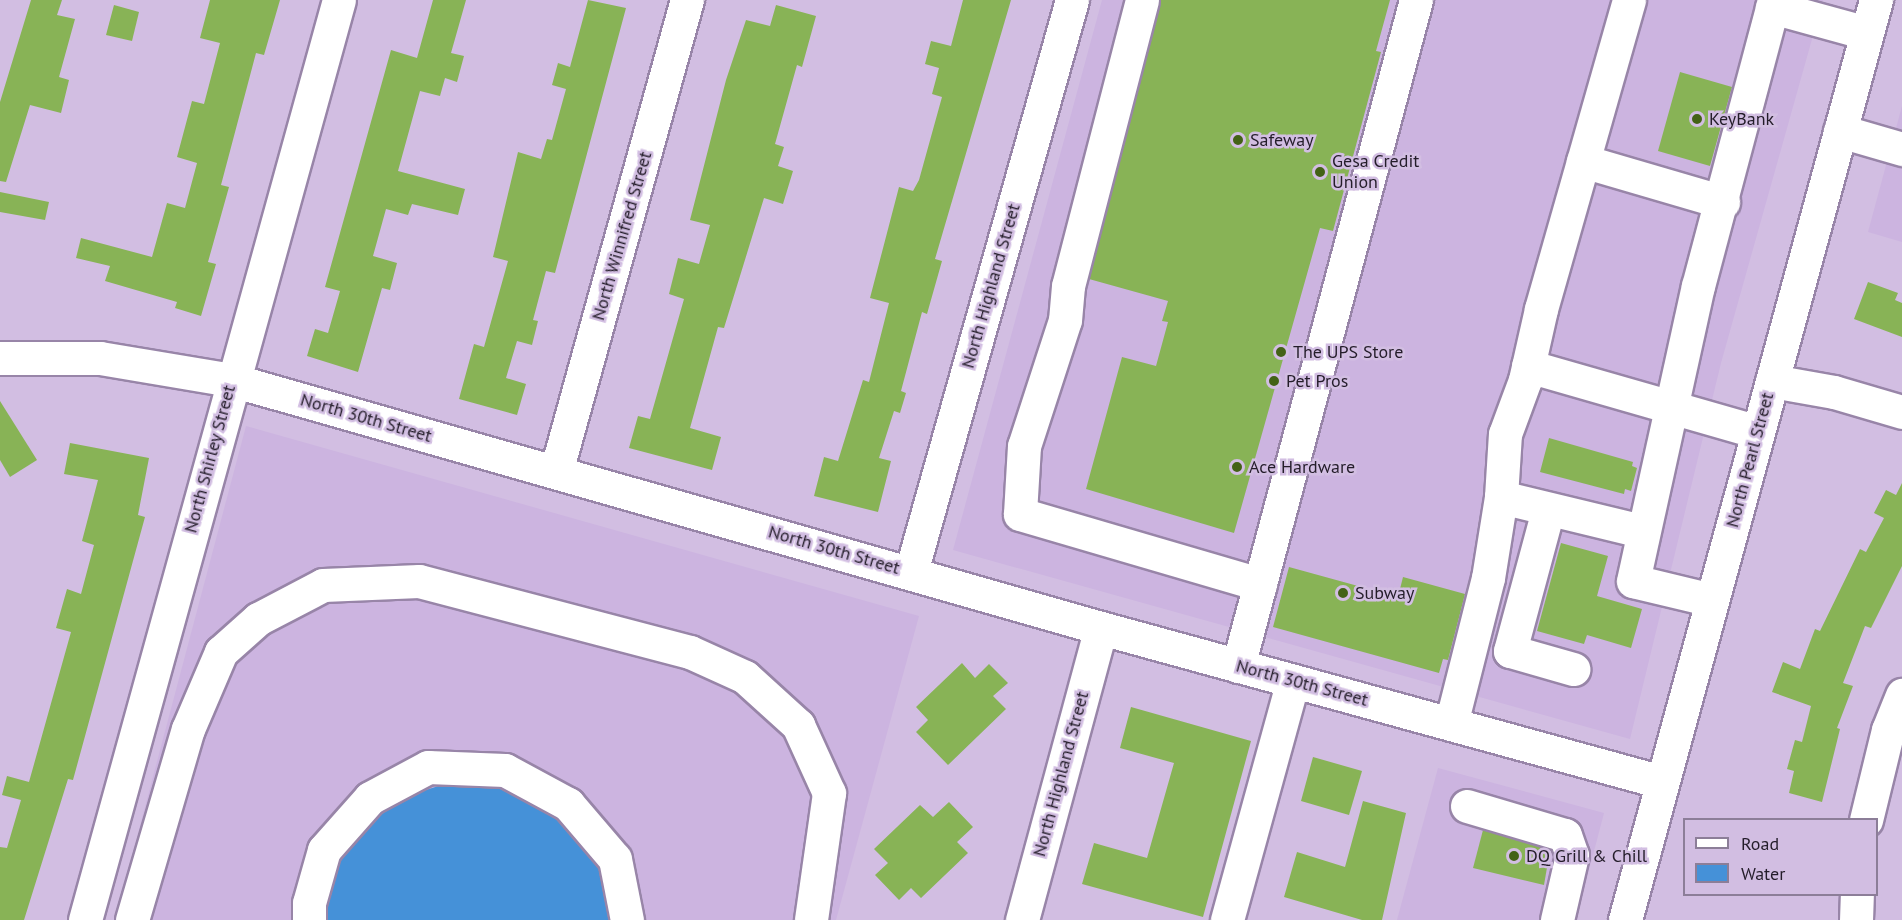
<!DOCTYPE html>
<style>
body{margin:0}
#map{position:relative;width:1902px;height:920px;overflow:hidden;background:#d2bee2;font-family:"PT Sans",sans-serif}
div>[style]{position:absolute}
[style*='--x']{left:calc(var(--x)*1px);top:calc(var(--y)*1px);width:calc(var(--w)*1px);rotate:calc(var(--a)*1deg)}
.built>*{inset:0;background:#ccb4e0}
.water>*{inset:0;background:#4591d8}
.building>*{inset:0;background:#88b356}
.roads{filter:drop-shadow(2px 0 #9885a8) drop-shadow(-2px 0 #9885a8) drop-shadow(0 2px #9885a8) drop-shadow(0 -2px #9885a8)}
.minor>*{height:33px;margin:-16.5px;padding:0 16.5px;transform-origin:16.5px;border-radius:16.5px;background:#fff}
.major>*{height:33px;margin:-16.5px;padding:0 16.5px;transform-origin:16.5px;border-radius:16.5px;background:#fff}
.dots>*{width:16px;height:16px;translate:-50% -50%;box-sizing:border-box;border:3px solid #d2bee2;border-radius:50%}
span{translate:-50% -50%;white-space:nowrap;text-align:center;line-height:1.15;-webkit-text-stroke:5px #d2bee2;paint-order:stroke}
.poi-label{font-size:18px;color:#241d2a}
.left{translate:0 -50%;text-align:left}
.street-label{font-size:18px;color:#241d2a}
.legend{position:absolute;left:1683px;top:818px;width:195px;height:78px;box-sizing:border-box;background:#d2bee2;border:2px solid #8c7e98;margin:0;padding:8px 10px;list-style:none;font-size:18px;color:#241d2a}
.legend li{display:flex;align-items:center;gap:12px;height:30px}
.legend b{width:30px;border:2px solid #8c7e98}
</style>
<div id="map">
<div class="built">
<div style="clip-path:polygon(1102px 0,1823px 0,1721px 363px,1630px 739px,953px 550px)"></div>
<div style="clip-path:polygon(1902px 106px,1902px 242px,1868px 232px)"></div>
<div style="clip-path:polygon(246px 426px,919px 616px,836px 920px,115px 920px)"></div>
<div style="clip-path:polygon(1438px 768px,1604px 813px,1576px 920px,1397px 920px)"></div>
</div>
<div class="water">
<div style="clip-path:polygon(445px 784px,491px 784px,536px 798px,576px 829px,604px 872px,615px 920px,322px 920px,336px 864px,363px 826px,400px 798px)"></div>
</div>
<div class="building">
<div style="clip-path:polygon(31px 0,62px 0,57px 15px,75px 19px,59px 77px,69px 80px,61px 113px,30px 105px,6px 182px,0 181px,0 102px)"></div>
<div style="clip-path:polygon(210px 0,280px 0,264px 55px,256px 53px,221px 185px,229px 187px,208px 262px,216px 264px,201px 316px,175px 308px,177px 302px,105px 281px,110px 266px,76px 258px,81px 238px,152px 257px,167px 203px,185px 208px,197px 163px,177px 157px,192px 101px,204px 104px,220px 43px,200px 38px)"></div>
<div style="clip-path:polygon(433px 0,466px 0,451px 53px,464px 56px,457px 82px,445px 78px,440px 96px,420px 91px,398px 171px,465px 189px,458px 215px,412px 204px,408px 215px,386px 209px,373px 256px,397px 263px,390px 290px,382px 288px,358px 372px,307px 356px,315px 329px,328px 333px,340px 291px,325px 287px,391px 50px,417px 58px)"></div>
<div style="clip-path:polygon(588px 0,626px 8px,555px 273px,546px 271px,533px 320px,538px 321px,532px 345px,517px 341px,506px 378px,526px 384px,517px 415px,459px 399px,474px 344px,484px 347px,508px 261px,493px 257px,518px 152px,541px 159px,547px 139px,552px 140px,566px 89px,552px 85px,558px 63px,570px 67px)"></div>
<div style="clip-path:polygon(963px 0,1011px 0,935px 259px,942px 261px,927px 314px,922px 312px,901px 391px,906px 393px,900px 413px,894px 411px,879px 458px,891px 461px,878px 512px,814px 496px,824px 457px,838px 461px,863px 380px,869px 382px,889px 303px,870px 298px,899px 187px,913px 191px,919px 180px,942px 97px,932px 94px,939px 68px,925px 64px,931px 41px,951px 46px)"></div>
<div style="clip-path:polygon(1160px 0,1390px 0,1376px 51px,1381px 52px,1333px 231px,1320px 228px,1234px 533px,1086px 489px,1122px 357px,1156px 366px,1168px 322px,1162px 321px,1168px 301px,1089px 279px)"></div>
<div style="clip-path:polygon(114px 5px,139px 12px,132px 41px,106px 35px)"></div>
<div style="clip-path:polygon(776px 5px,816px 16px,802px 67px,797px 65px,775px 144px,784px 147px,778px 166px,793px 171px,783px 204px,764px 198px,724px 328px,718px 327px,690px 428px,721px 437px,712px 470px,629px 448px,638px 416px,650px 419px,684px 299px,669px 294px,678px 258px,699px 264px,710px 225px,690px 220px,726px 80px,746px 20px,770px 26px)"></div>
<div style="clip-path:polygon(1680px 72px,1732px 87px,1710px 166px,1658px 151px)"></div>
<div style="clip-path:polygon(0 192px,49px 202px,45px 220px,0 212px)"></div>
<div style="clip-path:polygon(1868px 282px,1898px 293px,1895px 300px,1902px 303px,1902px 337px,1854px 319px)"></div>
<div style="clip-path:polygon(0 401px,37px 460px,10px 477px,0 460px)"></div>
<div style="clip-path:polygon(1549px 438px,1633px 462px,1632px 466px,1637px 468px,1631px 491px,1625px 489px,1624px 494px,1540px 472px)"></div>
<div style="clip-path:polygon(70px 443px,149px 458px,138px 515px,145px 517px,73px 780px,68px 779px,24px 920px,0 920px,0 847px,7px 848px,21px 800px,2px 795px,7px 776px,29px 782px,71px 632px,56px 628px,67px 589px,81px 594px,94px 545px,82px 541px,98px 480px,64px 474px)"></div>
<div style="clip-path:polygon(1902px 483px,1902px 566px,1871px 628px,1865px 626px,1843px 683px,1853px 686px,1837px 728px,1840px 729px,1822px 802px,1789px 793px,1794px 771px,1787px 769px,1795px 740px,1802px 742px,1811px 706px,1772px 692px,1783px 662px,1800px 669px,1815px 629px,1820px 631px,1860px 549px,1866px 552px,1884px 518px,1874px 513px,1886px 490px,1896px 495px)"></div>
<div style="clip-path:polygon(1561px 543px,1608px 556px,1597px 596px,1642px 609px,1631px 648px,1587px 635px,1584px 644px,1537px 631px)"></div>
<div style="clip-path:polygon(1289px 567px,1398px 597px,1403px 577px,1465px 594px,1448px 660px,1443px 659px,1439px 673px,1273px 627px)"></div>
<div style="clip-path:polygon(962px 663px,975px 678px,989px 664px,1008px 683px,993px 696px,1006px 709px,948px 765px,916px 732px,928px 720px,916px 707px)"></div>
<div style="clip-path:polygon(1131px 707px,1251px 741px,1203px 917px,1082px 884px,1094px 843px,1147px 858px,1174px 763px,1120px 748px)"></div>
<div style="clip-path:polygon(1313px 757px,1362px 771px,1349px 815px,1301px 801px)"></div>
<div style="clip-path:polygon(1363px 801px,1406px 813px,1382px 920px,1362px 920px,1284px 897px,1297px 852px,1345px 867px)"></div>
<div style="clip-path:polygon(949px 802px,973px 827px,957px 842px,968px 853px,921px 898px,911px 888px,899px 900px,875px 875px,888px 863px,874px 849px,920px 805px,933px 817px)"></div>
<div style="clip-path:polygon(1483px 830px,1550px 850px,1544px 885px,1473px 868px)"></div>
</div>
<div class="roads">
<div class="minor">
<div style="--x:1142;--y:0;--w:295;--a:104.5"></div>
<div style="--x:1068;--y:286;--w:34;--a:95"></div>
<div style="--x:1065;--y:320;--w:133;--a:108"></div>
<div style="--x:1024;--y:446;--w:68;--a:93.4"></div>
<div style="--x:1020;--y:514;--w:250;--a:16.3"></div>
<div style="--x:1840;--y:131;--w:65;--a:16.2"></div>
<div style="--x:1583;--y:161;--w:146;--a:16.3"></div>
<div style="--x:1528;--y:366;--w:239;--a:16"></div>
<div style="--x:1772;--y:381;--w:63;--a:10.1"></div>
<div style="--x:1834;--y:392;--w:71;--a:16.4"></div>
<div style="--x:556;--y:472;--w:490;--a:-74.5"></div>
<div style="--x:1501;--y:497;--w:145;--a:13.6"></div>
<div style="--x:1548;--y:510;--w:146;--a:105.1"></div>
<div style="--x:1510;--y:651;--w:66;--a:15.9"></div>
<div style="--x:911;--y:572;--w:594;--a:-74.28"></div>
<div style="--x:1712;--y:600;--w:81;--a:-166.5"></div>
<div style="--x:1633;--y:581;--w:302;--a:-77.6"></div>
<div style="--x:1698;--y:286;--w:289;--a:-75.1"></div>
<div style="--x:1772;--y:7;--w:98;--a:15.3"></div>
<div style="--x:1238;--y:666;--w:689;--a:-75.04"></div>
<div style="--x:1451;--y:724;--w:151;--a:-75.8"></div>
<div style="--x:1488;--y:578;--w:82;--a:-80.9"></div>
<div style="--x:1501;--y:497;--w:63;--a:-86.4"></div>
<div style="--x:1505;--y:434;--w:58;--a:-69.7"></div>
<div style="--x:1525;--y:380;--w:73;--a:-77.3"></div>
<div style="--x:1541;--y:309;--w:321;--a:-74.1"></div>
<div style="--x:1467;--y:806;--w:102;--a:16.5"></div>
<div style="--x:1565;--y:835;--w:21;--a:71"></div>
<div style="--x:1572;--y:855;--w:67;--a:103"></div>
<div style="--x:1866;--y:820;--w:93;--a:-76.3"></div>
<div style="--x:1888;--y:730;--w:38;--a:-68"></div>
<div style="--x:85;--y:920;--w:954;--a:-74.57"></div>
<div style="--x:132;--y:920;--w:199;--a:-73.7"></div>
<div style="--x:188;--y:729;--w:84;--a:-66.8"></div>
<div style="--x:221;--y:652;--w:50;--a:-41.7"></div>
<div style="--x:258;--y:619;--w:73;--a:-27.6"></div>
<div style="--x:323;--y:585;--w:96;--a:-2.4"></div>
<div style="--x:419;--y:581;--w:280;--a:14.7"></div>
<div style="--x:690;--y:652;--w:60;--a:24.4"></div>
<div style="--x:745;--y:677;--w:72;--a:42.2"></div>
<div style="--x:798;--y:725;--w:75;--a:65.5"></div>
<div style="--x:829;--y:793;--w:128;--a:98.1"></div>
<div style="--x:309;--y:920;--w:17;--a:-90"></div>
<div style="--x:309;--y:903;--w:55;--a:-74.2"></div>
<div style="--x:324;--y:850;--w:69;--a:-48.5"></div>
<div style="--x:370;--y:798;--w:66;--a:-28.1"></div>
<div style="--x:428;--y:767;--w:77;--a:2.2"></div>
<div style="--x:505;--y:770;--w:72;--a:28.4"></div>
<div style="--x:568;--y:804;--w:72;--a:49.5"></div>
<div style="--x:615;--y:859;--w:62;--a:78.9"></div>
<div style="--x:1022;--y:920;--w:302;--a:-74.9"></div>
<div style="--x:1227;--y:920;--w:248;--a:-74.6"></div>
<div style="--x:1856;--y:920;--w:26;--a:-88"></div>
</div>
<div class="major">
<div style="--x:0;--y:358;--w:100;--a:0"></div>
<div style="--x:100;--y:358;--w:134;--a:9.5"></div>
<div style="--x:232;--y:380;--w:904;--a:15.93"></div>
<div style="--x:1101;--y:628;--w:582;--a:15.35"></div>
<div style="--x:1625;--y:920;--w:954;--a:-74.74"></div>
</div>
</div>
<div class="dots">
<div style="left:1697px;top:119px;background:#436216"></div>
<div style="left:1238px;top:140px;background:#436216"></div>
<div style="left:1320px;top:172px;background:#436216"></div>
<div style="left:1281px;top:352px;background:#436216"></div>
<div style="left:1274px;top:381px;background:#436216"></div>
<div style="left:1237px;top:467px;background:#436216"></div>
<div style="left:1343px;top:593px;background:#436216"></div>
<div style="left:1514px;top:856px;background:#436216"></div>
</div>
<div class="poi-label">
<span class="left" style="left:1709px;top:119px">KeyBank</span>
<span class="left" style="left:1250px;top:140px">Safeway</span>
<span class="left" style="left:1332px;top:172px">Gesa Credit<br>Union</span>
<span class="left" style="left:1293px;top:352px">The UPS Store</span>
<span class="left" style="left:1286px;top:381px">Pet Pros</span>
<span class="left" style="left:1249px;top:467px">Ace Hardware</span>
<span class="left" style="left:1355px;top:593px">Subway</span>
<span class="left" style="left:1526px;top:856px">DQ Grill &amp; Chill</span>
</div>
<div class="street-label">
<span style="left:622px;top:236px;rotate:-74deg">North Winnifred Street</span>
<span style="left:991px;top:286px;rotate:-74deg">North Highland Street</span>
<span style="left:366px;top:418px;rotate:16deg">North 30th Street</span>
<span style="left:210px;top:459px;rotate:-75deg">North Shirley Street</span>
<span style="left:1750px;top:460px;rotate:-75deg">North Pearl Street</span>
<span style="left:834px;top:550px;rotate:16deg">North 30th Street</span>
<span style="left:1302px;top:683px;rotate:15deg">North 30th Street</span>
<span style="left:1061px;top:774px;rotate:-75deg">North Highland Street</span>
</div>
<ul class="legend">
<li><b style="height:8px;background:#fff"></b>Road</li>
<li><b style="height:16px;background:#4591d8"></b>Water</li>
</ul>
</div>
